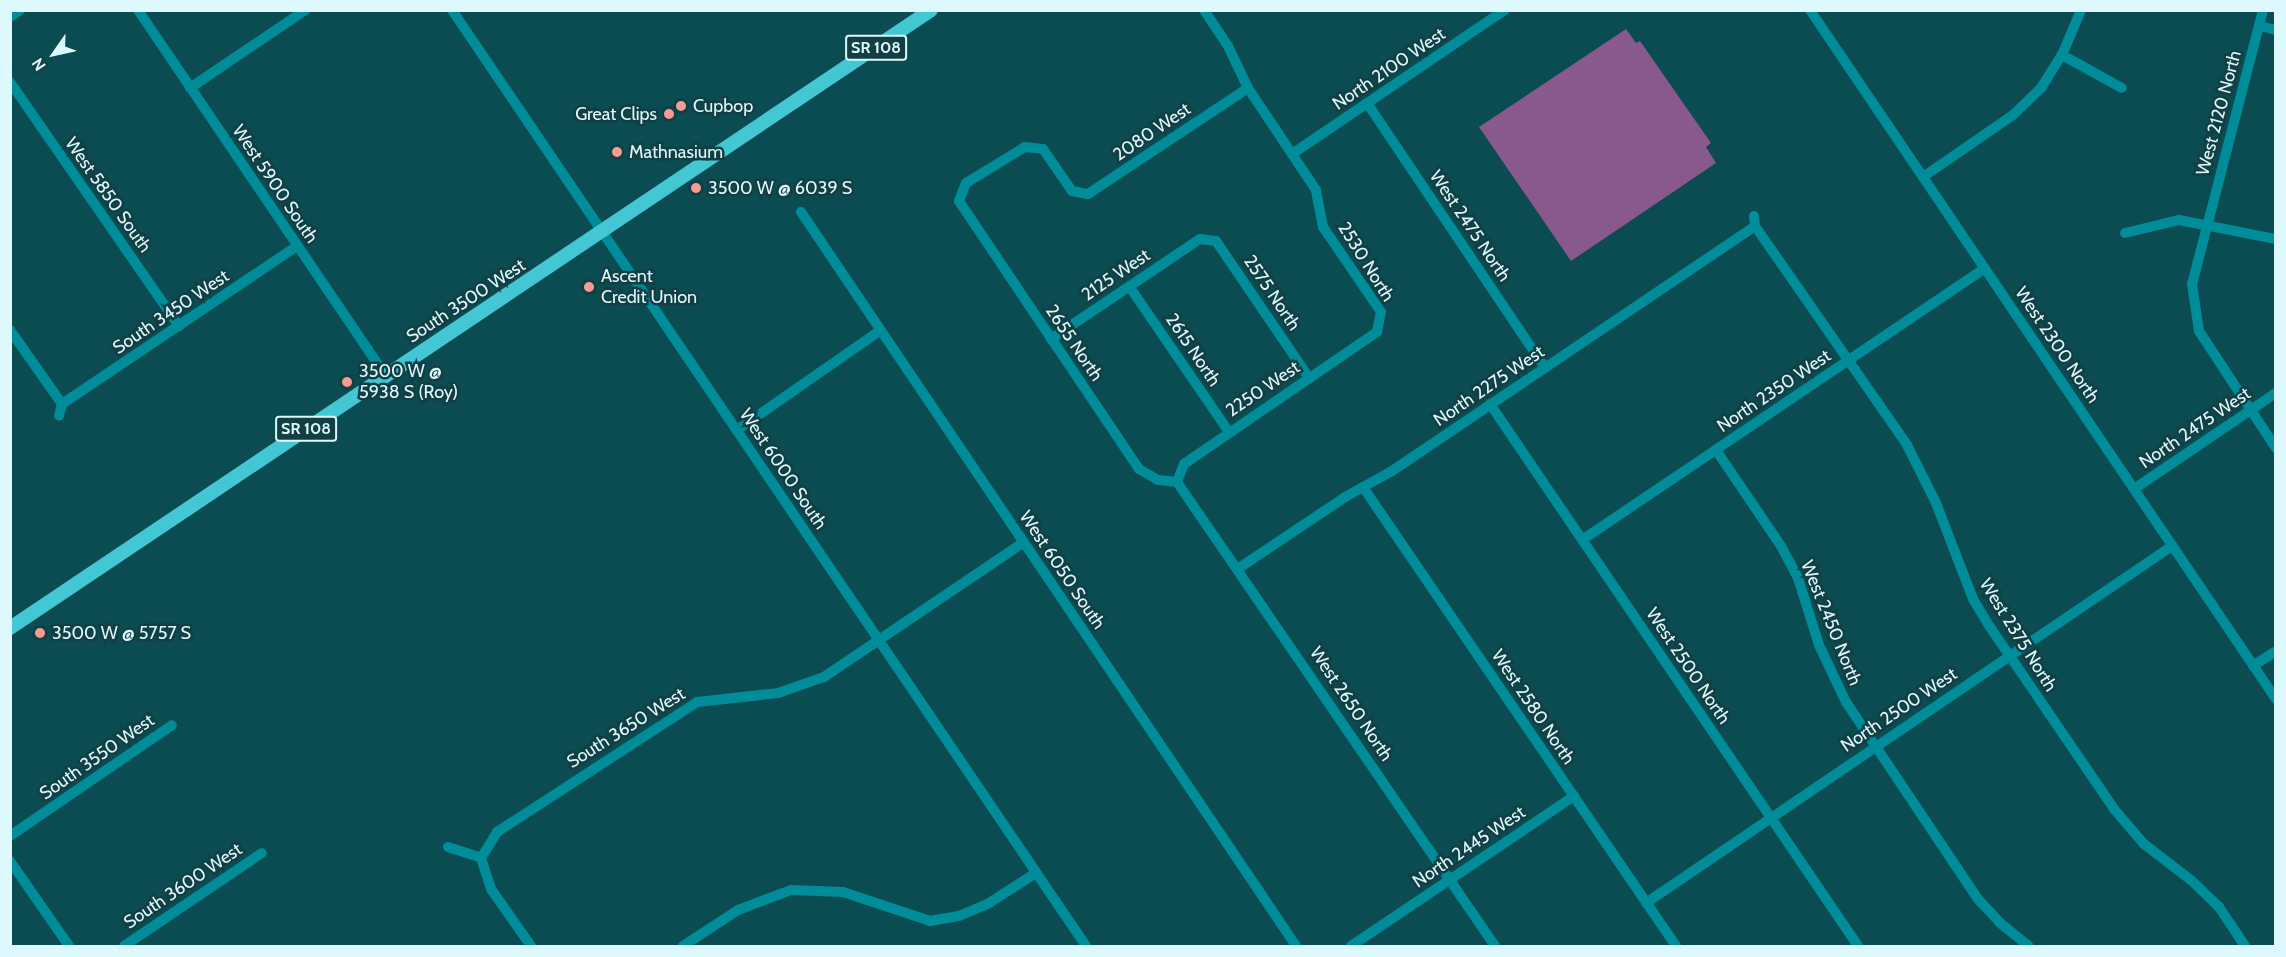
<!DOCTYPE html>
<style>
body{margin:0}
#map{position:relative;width:2286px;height:957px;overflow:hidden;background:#0b4b52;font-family:Cabin,sans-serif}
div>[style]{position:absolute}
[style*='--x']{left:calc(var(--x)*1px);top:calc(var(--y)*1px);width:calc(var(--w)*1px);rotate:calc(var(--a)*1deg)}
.green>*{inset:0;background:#89588c}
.minor>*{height:10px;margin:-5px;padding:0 5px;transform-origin:5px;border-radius:5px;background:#008c98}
.major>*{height:14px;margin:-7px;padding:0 7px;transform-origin:7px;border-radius:7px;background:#43c7d5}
.dots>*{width:16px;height:16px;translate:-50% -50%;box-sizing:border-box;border:3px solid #123f44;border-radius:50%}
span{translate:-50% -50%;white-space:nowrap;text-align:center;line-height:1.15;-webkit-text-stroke:5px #123f44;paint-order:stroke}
.shield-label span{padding:2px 4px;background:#123f44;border:2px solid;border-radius:4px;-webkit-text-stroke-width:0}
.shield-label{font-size:16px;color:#ddf9fd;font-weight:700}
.street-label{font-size:18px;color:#ddf9fd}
.poi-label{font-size:18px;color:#ddf9fd}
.left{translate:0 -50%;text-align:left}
.right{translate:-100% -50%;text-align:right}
.frame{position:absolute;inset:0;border:12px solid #ddf9fd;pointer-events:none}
.north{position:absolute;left:24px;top:24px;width:60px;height:60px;-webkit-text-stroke:4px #123f44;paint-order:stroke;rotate:236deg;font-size:16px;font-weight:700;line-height:24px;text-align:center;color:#ddf9fd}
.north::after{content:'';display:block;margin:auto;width:21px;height:27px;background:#ddf9fd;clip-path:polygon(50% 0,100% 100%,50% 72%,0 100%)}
</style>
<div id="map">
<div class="green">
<div style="clip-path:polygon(1626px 29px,1636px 43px,1640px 41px,1711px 143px,1706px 147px,1716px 163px,1571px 261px,1479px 127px)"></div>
</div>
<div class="minor">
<div style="--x:138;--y:10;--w:441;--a:55.9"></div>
<div style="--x:452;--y:10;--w:1131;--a:55.89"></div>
<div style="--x:1810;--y:10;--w:832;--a:55.93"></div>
<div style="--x:2263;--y:10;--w:283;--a:104.5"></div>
<div style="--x:2192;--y:284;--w:48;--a:81.5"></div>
<div style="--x:2199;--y:331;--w:140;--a:56.7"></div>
<div style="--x:10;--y:17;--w:12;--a:-35"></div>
<div style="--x:2260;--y:26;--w:16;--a:14"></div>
<div style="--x:2062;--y:55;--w:68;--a:28.8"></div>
<div style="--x:10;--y:82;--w:297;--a:55.3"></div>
<div style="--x:190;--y:88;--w:139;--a:-34.1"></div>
<div style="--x:1367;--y:103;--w:319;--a:56.1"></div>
<div style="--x:1292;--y:154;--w:257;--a:-34.1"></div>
<div style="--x:1923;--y:177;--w:109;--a:-34.6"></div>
<div style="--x:2013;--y:115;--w:39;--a:-44"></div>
<div style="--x:2041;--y:88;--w:39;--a:-58"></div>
<div style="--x:2062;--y:55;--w:49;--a:-67.1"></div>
<div style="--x:801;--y:212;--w:885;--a:56"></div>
<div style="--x:1754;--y:216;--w:10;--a:84"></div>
<div style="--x:1755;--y:226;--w:267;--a:55.2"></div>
<div style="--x:1907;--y:445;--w:65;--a:63.4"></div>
<div style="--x:1936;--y:503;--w:103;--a:68.9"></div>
<div style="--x:1973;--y:599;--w:33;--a:59"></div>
<div style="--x:1990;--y:627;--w:220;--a:55.7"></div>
<div style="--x:2114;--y:809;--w:46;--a:49.4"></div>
<div style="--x:2144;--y:844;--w:59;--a:37.5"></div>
<div style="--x:2191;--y:880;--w:39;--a:44"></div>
<div style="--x:2219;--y:907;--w:47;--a:56.3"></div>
<div style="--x:2125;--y:233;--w:56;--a:-13.5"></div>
<div style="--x:2179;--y:220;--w:99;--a:11.1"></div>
<div style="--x:1129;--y:286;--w:177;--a:55.6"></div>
<div style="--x:10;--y:330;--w:90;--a:54.9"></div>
<div style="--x:62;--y:404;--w:12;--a:104"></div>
<div style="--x:1051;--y:339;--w:179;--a:-33.9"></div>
<div style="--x:1200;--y:239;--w:16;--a:7"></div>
<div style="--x:1216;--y:241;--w:166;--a:55.8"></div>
<div style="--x:62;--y:404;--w:283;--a:-33.9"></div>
<div style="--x:1490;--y:404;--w:655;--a:55.82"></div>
<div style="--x:737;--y:430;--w:175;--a:-34.8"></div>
<div style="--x:1716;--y:450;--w:116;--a:55.9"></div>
<div style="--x:1781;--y:546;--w:36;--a:62"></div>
<div style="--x:1798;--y:578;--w:70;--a:72.6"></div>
<div style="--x:1819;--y:645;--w:63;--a:64.7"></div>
<div style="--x:1846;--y:702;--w:236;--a:56.2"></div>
<div style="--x:1977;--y:898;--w:33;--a:47"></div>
<div style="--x:1999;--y:922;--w:38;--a:39"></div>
<div style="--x:1177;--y:482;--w:19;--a:-174"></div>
<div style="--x:1158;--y:480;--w:22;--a:-150"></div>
<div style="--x:1139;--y:469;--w:323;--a:-123.9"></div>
<div style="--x:959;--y:201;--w:19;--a:-69"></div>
<div style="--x:966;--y:183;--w:69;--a:-31.4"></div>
<div style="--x:1025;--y:147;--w:18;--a:6"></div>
<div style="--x:1043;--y:149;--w:51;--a:55.4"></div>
<div style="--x:1072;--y:191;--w:16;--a:11"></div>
<div style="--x:1088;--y:194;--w:192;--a:-33.5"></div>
<div style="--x:1177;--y:482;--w:19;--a:-69"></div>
<div style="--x:1184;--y:464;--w:234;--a:-34.4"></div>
<div style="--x:1377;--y:332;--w:20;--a:-79"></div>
<div style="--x:1381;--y:312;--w:103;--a:-124.3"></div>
<div style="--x:1323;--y:227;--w:38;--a:-101"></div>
<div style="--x:1316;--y:190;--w:123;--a:-123.7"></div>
<div style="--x:1248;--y:88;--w:47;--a:-115.5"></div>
<div style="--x:1228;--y:46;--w:43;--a:-123.7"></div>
<div style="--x:1177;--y:482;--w:563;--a:55.58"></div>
<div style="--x:1363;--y:487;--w:556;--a:55.71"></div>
<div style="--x:2134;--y:489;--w:171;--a:-34.1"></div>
<div style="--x:1582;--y:540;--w:486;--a:-34"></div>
<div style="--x:1239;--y:568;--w:128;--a:-33.8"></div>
<div style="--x:1345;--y:497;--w:54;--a:-29"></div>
<div style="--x:1392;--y:471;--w:438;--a:-34"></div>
<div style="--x:2253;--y:666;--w:27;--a:-33"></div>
<div style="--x:10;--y:836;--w:196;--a:-34.4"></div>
<div style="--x:448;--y:847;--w:35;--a:18"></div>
<div style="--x:481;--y:858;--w:31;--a:-58"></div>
<div style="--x:497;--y:832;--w:239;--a:-33"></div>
<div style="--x:697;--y:702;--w:81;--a:-6.3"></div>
<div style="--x:778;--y:693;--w:49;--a:-19.2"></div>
<div style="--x:824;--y:677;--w:241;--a:-34"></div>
<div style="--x:481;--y:858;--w:33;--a:72"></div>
<div style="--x:491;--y:889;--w:70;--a:54.9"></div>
<div style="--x:10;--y:861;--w:103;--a:55.2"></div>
<div style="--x:1646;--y:903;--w:636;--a:-34.17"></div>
<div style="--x:124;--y:946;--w:166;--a:-34"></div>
<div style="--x:683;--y:946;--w:66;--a:-33.2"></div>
<div style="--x:738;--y:910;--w:57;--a:-20.7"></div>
<div style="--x:791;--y:890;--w:52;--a:2.2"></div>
<div style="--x:843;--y:892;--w:92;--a:18.4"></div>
<div style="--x:930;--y:921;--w:29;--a:-10"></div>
<div style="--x:959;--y:916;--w:33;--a:-23"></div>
<div style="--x:989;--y:903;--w:56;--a:-32.6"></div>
<div style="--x:1351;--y:946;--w:269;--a:-33.9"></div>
</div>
<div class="major">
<div style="--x:10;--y:628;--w:1109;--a:-33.86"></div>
</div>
<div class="dots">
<div style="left:681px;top:106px;background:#f59c94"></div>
<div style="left:669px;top:114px;background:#f59c94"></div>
<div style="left:617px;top:152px;background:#f59c94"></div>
<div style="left:696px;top:188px;background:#f59c94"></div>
<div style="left:589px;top:287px;background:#f59c94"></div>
<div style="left:347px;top:382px;background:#f59c94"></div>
<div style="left:40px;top:633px;background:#f59c94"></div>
</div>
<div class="shield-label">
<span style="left:876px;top:48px">SR 108</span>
<span style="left:306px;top:429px">SR 108</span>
</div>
<div class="street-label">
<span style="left:1389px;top:69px;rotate:-34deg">North 2100 West</span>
<span style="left:2219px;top:113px;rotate:-75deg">West 2120 North</span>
<span style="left:1152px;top:132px;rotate:-34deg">2080 West</span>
<span style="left:275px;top:184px;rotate:56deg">West 5900 South</span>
<span style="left:108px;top:195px;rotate:55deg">West 5850 South</span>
<span style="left:1470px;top:226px;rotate:56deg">West 2475 North</span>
<span style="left:1366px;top:262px;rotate:58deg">2530 North</span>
<span style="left:1116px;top:275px;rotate:-34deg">2125 West</span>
<span style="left:1272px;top:293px;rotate:56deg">2575 North</span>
<span style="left:466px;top:301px;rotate:-33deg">South 3500 West</span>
<span style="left:171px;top:312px;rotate:-34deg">South 3450 West</span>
<span style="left:1074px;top:343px;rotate:56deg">2655 North</span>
<span style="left:2057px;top:345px;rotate:56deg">West 2300 North</span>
<span style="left:1193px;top:350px;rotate:56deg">2615 North</span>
<span style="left:1489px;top:386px;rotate:-34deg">North 2275 West</span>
<span style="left:1263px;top:389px;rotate:-34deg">2250 West</span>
<span style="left:1774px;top:391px;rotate:-34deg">North 2350 West</span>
<span style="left:2195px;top:428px;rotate:-34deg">North 2475 West</span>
<span style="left:783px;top:469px;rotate:56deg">West 6000 South</span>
<span style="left:1062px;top:570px;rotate:56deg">West 6050 South</span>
<span style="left:1831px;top:623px;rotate:68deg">West 2450 North</span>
<span style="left:2018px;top:635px;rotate:58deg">West 2375 North</span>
<span style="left:1688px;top:666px;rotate:56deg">West 2500 North</span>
<span style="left:1351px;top:704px;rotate:56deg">West 2650 North</span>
<span style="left:1533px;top:707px;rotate:56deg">West 2580 North</span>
<span style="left:1899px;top:710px;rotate:-34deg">North 2500 West</span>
<span style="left:626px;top:728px;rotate:-32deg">South 3650 West</span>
<span style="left:97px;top:757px;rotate:-35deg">South 3550 West</span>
<span style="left:1469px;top:847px;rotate:-34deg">North 2445 West</span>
<span style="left:183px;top:886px;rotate:-34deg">South 3600 West</span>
</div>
<div class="poi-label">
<span class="left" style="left:693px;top:106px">Cupbop</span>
<span class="right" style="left:657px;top:114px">Great Clips</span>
<span class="left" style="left:629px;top:152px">Mathnasium</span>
<span class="left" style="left:708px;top:188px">3500 W @ 6039 S</span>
<span class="left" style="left:601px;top:287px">Ascent<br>Credit Union</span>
<span class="left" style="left:359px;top:382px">3500 W @<br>5938 S (Roy)</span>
<span class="left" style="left:52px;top:633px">3500 W @ 5757 S</span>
</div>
<div class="frame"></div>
<div class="north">N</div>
</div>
